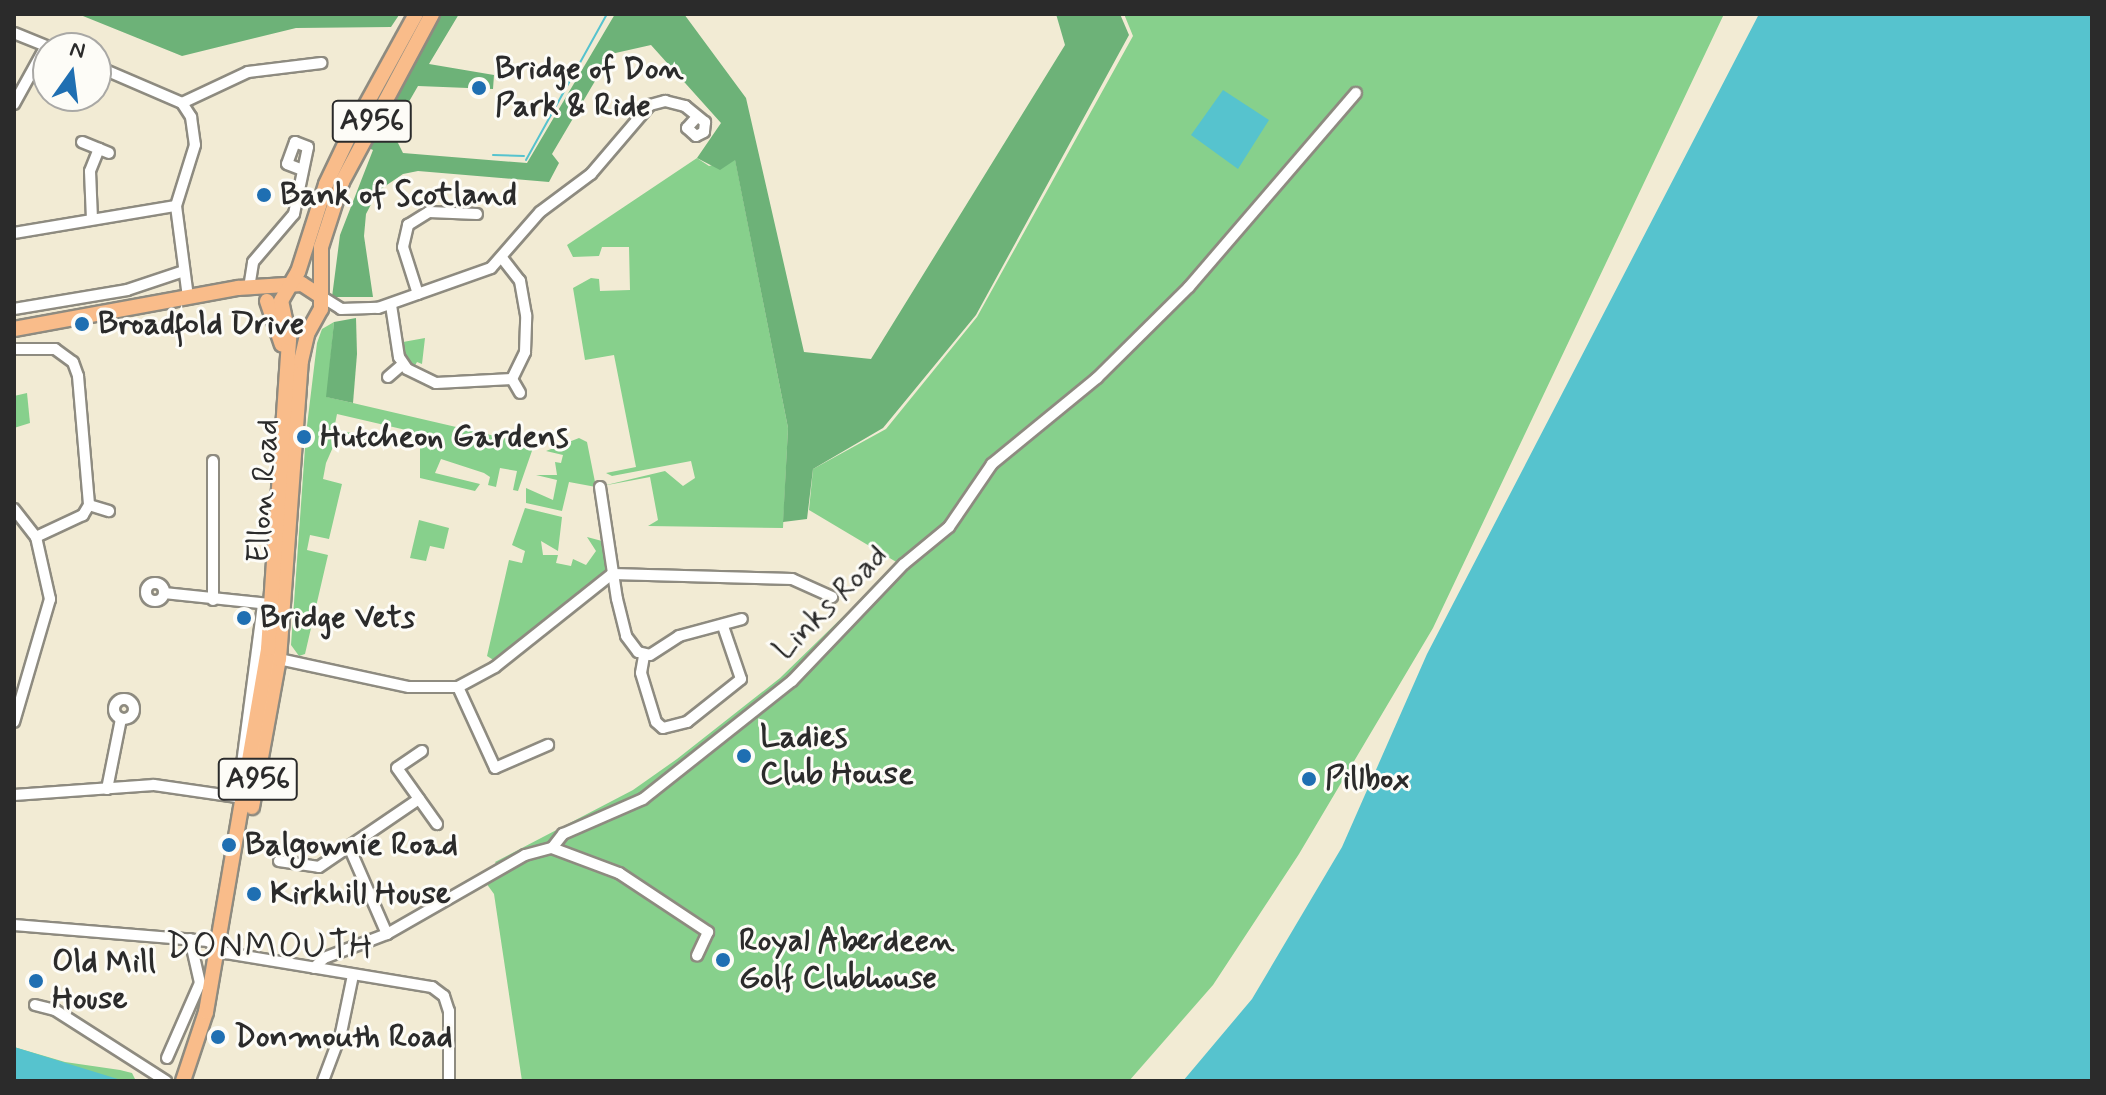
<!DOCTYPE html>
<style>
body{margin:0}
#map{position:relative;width:2106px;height:1095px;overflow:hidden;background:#f2ebd4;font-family:Mynerve,sans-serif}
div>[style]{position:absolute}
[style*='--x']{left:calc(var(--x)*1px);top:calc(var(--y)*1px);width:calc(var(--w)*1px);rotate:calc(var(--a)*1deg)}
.green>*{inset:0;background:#87d08c}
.forest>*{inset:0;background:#6db278}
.water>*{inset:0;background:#56c3ce}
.stream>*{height:2px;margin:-1px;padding:0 1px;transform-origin:1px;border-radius:1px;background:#56c3ce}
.roads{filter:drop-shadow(2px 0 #8e8b80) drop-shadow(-2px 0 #8e8b80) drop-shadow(0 2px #8e8b80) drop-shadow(0 -2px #8e8b80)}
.minor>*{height:10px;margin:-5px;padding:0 5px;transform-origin:5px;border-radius:5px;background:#fff}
.minor>.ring{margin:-5px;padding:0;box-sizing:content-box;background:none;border:10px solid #fff;border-radius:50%}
.major>*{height:14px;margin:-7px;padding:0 7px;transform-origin:7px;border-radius:7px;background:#f9bc8a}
.dots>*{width:22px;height:22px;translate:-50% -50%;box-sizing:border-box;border:4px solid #fdfcf7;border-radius:50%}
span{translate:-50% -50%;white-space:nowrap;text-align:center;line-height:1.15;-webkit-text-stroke:6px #fdfcf7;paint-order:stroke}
.shield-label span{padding:2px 6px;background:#fdfcf7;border:2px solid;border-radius:6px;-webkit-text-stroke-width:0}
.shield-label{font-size:30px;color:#2b2b2b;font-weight:700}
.poi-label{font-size:32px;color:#2b2b2b;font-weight:700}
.left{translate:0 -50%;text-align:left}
.street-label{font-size:32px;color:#2b2b2b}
.quarter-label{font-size:36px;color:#2b2b2b;letter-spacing:2px}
.frame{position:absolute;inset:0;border:16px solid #2b2b2b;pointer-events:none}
.north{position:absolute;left:32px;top:32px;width:80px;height:80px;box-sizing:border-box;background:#fdfcf7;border:2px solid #a9a8a5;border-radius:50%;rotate:14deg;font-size:22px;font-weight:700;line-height:32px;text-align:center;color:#2b2b2b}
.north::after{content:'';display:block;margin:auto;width:28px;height:36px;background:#1f6fb2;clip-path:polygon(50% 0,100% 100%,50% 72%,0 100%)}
</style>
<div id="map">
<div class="green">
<div style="clip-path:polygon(1124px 14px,1724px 14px,1433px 628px,1299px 854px,1213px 985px,1129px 1081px,522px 1081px,494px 894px,486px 883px,502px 873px,495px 862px,633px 790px,677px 759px,780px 678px,898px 563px,809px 510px,813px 469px,886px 429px,977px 317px,1133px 36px)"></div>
<div style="clip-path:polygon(697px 158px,709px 166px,735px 159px,788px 428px,783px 528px,648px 526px,658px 520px,650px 477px,602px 486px,665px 471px,683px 486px,695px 478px,691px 461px,612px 476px,606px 473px,636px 467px,614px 355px,585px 360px,573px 288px,591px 278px,599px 279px,600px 291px,630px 290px,629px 247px,602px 247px,599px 256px,573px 257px,567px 245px)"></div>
<div style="clip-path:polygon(334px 322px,327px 397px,534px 445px,518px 491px,513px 490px,517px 471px,500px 468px,496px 487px,488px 485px,490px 477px,484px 473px,441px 459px,435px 473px,480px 484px,475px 491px,420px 478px,420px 443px,404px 439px,406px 430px,337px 414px,334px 429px,377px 439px,375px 447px,337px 438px,326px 463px,323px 479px,342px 484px,329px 539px,310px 535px,307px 550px,328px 555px,305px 654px,299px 656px,291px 645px,306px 434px,317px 343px,322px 329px)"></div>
<div style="clip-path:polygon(425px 338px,422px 364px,417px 362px,413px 369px,403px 355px,403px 342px)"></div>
<div style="clip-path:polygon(27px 393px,30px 423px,14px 428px,14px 396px)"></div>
<div style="clip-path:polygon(579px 438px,587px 442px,596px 487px,569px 482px,562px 511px,526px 503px,526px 488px,553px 500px,557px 480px,536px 475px,557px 475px,555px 462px,561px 463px,563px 455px,546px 451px)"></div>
<div style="clip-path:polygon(525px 508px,562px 517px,558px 551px,541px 541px,543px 555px,558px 555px,556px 563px,571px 566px,573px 559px,586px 565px,596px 551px,587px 537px,602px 541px,603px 532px,609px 570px,495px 661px,487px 656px,509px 560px,522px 563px,525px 551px,512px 545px)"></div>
<div style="clip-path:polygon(419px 520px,449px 528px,444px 549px,430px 546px,426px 561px,410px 558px)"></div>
<div style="clip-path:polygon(14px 1047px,65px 1062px,120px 1070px,132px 1073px,136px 1081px,14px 1081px)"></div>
</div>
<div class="forest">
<div style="clip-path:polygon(78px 14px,398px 14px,399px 15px,391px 27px,296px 28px,182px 56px)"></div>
<div style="clip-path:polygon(439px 14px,459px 14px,429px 64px,494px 75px,493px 89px,418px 86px,392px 131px,403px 153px,527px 163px,615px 14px,684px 14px,746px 98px,804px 352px,871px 359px,1065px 45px,1056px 14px,1120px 14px,1129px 35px,976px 315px,883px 428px,813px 469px,807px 519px,783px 522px,788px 428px,735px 160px,720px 170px,697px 158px,721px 123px,651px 45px,611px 54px,552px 154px,559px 163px,549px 182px,418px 171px,403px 174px,378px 191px,366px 214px,364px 236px,373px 297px,332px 297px,340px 235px,373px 150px,364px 146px)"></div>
<div style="clip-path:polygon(356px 318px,357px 354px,353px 403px,326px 397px,334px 322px)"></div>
</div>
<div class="water">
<div style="clip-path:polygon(1759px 14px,2092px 14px,2092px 1081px,1183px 1081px,1252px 999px,1342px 847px,1427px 654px)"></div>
<div style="clip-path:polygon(1223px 90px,1269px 120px,1238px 169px,1191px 135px)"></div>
<div style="clip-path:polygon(14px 1047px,121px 1080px,122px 1081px,14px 1081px)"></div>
</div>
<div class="stream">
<div style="--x:493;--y:155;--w:31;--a:2"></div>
<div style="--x:526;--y:160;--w:167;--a:-61"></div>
</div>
<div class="roads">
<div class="minor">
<div style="--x:14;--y:33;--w:35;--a:22"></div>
<div style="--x:96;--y:66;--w:94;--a:23.3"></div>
<div style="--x:182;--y:103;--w:17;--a:57"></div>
<div style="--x:191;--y:117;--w:28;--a:82"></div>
<div style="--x:195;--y:145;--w:64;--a:107.3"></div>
<div style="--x:176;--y:206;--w:92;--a:82.5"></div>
<div style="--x:182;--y:103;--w:73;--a:-25.2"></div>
<div style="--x:248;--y:72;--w:74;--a:-7"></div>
<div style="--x:14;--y:104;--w:66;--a:-61.1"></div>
<div style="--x:46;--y:46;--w:5;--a:22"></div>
<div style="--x:82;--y:142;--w:29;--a:22"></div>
<div style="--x:92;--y:219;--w:48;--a:-92.4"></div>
<div style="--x:90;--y:171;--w:24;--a:-68"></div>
<div style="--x:14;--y:233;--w:164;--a:-9.5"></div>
<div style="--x:249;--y:288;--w:26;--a:-81"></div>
<div style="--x:253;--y:262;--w:63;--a:-49.5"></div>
<div style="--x:294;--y:214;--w:68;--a:-78.2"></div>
<div style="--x:308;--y:147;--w:14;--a:-159"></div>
<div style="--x:295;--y:142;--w:23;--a:110"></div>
<div style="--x:287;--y:164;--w:14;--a:21"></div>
<div style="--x:418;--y:294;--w:49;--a:-107.7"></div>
<div style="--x:403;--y:247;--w:23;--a:-77"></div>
<div style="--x:408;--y:225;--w:25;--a:-32"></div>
<div style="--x:429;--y:212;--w:48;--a:2.4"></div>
<div style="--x:319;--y:295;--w:26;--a:32"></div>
<div style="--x:341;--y:309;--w:37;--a:-2"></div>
<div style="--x:378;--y:308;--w:120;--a:-19.5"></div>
<div style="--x:491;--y:268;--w:74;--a:-48.8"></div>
<div style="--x:540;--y:212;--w:64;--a:-36.7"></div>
<div style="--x:591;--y:174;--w:91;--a:-49.5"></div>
<div style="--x:650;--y:105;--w:16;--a:-15"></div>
<div style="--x:665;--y:101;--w:21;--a:14"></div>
<div style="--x:685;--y:106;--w:26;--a:39"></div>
<div style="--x:705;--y:122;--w:10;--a:96"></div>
<div style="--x:704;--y:132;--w:9;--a:153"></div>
<div style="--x:696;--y:136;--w:12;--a:-138"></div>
<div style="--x:687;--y:128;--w:15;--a:-48"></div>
<div style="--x:391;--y:305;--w:53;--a:81.3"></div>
<div style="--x:399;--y:357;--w:14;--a:56"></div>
<div style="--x:407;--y:369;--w:32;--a:26"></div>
<div style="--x:436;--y:383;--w:76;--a:-3"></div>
<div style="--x:512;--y:379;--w:30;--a:-64"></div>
<div style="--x:525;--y:352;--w:37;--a:-88"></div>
<div style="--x:526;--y:315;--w:35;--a:-100"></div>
<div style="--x:520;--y:281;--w:28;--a:-128"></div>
<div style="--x:14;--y:309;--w:115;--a:-9.5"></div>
<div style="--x:127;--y:290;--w:60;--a:-18.4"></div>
<div style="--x:14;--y:349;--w:41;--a:0"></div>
<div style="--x:55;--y:349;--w:22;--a:36"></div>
<div style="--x:73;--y:362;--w:15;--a:70"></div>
<div style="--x:78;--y:376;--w:129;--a:85.1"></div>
<div style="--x:89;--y:505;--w:12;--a:121"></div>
<div style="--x:83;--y:515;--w:52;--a:154.9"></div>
<div style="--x:388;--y:377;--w:18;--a:-41"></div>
<div style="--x:512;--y:379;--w:16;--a:60"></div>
<div style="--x:600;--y:487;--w:113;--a:81.4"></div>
<div style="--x:617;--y:599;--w:38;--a:76"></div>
<div style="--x:626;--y:636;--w:20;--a:53"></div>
<div style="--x:638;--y:652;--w:12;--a:14"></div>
<div style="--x:650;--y:655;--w:35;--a:-33"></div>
<div style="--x:679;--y:636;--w:65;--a:-15.1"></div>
<div style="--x:89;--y:505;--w:21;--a:17"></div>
<div style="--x:14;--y:509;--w:36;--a:52"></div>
<div style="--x:36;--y:537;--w:64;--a:77.3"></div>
<div style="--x:50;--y:599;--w:128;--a:106.3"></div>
<div class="ring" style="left:146px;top:583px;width:8px;height:8px"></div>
<div style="--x:164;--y:593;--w:106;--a:6"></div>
<div style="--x:213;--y:600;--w:139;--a:-90"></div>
<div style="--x:644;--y:656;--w:17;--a:100"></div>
<div style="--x:641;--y:673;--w:51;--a:73"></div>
<div style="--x:656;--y:722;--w:9;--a:41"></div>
<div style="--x:663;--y:728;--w:25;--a:-14"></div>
<div style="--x:687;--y:722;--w:69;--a:-38.5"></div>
<div style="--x:741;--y:679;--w:56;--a:-108.8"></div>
<div style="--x:279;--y:659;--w:133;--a:12.2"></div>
<div style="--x:409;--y:687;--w:49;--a:0"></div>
<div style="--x:458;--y:687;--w:42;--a:-28.4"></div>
<div style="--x:495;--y:667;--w:149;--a:-38.5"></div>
<div style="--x:612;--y:574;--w:180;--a:1.6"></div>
<div style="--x:792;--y:579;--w:44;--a:24.2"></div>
<div style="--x:458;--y:687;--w:89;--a:65.4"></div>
<div style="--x:495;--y:768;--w:58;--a:-23.5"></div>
<div class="ring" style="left:114px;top:699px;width:10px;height:10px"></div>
<div style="--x:422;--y:751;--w:30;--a:146"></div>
<div style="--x:397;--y:768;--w:69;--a:54.5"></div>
<div style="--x:242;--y:764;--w:161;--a:-82.5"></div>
<div style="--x:107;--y:789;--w:71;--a:-78.7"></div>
<div style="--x:14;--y:795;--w:140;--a:-4.1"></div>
<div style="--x:154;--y:785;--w:91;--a:8.2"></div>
<div style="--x:552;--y:848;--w:72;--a:20.5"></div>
<div style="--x:619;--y:873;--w:107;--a:33.5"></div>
<div style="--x:708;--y:932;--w:26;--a:115"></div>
<div style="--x:350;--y:849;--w:93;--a:66.5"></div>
<div style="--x:279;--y:861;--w:40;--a:8.5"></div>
<div style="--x:319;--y:867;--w:121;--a:-34.2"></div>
<div style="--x:14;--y:925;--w:195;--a:4.7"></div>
<div style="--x:208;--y:941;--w:22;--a:34"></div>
<div style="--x:226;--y:953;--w:209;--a:9.4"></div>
<div style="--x:432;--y:987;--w:15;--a:37"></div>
<div style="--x:444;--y:996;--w:16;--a:72"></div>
<div style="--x:449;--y:1011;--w:70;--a:90"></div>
<div style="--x:314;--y:968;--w:14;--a:-45"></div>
<div style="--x:324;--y:958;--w:67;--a:-20.9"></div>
<div style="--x:387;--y:934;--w:159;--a:-29.8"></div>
<div style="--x:525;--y:855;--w:28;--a:-15"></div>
<div style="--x:552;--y:848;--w:18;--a:-52"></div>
<div style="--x:563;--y:834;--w:87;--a:-23.6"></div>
<div style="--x:643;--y:799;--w:190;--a:-38.4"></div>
<div style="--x:792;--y:681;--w:162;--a:-46.3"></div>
<div style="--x:904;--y:564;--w:58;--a:-39.4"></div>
<div style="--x:949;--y:527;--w:76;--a:-55.7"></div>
<div style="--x:992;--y:464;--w:136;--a:-39.3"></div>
<div style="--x:1097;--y:378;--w:129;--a:-44.7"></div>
<div style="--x:1189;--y:287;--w:256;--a:-49.3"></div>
<div style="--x:35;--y:1005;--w:21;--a:14"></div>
<div style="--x:55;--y:1010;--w:132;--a:32.6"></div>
<div style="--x:167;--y:1058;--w:82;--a:-66.3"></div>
<div style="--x:200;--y:983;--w:45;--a:-102.8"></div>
<div style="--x:323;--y:1081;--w:51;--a:-69.4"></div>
<div style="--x:341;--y:1033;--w:59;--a:-78.3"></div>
</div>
<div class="major">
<div style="--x:267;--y:301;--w:46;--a:71.2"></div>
<div style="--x:14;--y:329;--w:228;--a:-10.4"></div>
<div style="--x:238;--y:288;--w:64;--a:-3.6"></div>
<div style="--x:302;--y:284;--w:20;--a:33"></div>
<div style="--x:252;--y:807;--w:150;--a:-79.7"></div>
<div style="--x:279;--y:659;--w:299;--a:-85.8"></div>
<div style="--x:301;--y:361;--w:28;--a:-77"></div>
<div style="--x:307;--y:334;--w:29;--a:-61"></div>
<div style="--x:321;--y:309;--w:62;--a:-90"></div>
<div style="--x:321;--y:247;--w:68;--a:-72.1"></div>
<div style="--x:342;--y:182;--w:191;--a:-61.8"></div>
<div style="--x:183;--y:1081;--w:73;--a:-71.6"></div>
<div style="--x:206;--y:1012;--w:368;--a:-80.3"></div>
<div style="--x:268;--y:649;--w:312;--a:-86.1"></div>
<div style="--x:289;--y:338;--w:38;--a:-102"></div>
<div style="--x:281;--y:301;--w:34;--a:-60"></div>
<div style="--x:298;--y:272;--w:92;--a:-72.3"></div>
<div style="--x:326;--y:184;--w:55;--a:-64.4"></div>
<div style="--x:350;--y:134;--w:137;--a:-61.2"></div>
</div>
</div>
<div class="dots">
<div style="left:479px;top:88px;background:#1f6fb2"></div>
<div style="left:264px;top:195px;background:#1f6fb2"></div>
<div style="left:82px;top:324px;background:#1f6fb2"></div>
<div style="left:304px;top:437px;background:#1f6fb2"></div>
<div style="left:244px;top:618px;background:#1f6fb2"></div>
<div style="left:744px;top:756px;background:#1f6fb2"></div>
<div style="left:1309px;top:779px;background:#1f6fb2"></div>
<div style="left:229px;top:845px;background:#1f6fb2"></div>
<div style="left:254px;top:894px;background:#1f6fb2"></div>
<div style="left:723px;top:960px;background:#1f6fb2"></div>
<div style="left:36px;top:981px;background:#1f6fb2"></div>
<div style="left:218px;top:1037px;background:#1f6fb2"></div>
</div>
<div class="shield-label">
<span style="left:372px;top:121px">A956</span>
<span style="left:258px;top:779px">A956</span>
</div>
<div class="poi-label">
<span class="left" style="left:495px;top:88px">Bridge of Don<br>Park &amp; Ride</span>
<span class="left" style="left:280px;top:195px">Bank of Scotland</span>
<span class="left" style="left:98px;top:324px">Broadfold Drive</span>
<span class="left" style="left:320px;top:437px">Hutcheon Gardens</span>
<span class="left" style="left:260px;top:618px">Bridge Vets</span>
<span class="left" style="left:760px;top:756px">Ladies<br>Club House</span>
<span class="left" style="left:1325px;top:779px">Pillbox</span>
<span class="left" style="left:245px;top:845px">Balgownie Road</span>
<span class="left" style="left:270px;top:894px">Kirkhill House</span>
<span class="left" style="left:739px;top:960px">Royal Aberdeen<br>Golf Clubhouse</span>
<span class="left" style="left:52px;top:981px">Old Mill<br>House</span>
<span class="left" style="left:234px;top:1037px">Donmouth Road</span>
</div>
<div class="street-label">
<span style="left:264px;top:491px;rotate:-86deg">Ellon Road</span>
<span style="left:831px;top:603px;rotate:-45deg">Links Road</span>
</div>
<div class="quarter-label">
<span style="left:270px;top:948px">DONMOUTH</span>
</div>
<div class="frame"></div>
<div class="north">N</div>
</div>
